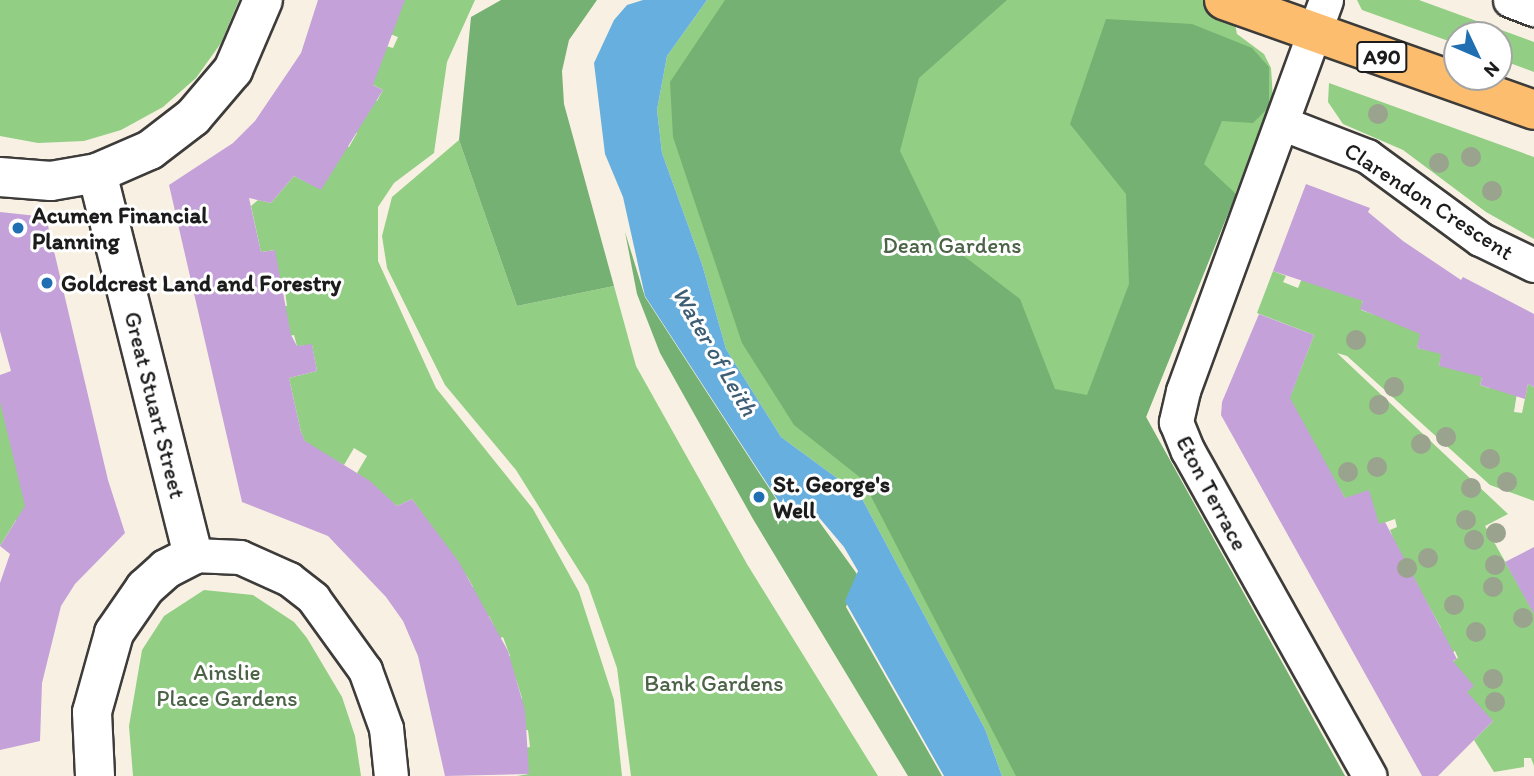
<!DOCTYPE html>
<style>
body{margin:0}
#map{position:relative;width:1534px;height:776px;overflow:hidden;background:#f8f1e3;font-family:Itim,sans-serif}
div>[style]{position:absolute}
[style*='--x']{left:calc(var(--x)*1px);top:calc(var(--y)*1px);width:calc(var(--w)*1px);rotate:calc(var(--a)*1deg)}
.green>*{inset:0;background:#92ce84}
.forest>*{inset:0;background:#75b172}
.water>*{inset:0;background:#67afde}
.building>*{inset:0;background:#c4a1d8}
.roads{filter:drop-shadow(2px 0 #3d3c3a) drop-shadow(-2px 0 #3d3c3a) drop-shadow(0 2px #3d3c3a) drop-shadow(0 -2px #3d3c3a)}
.minor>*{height:33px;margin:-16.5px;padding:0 16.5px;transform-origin:16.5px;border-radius:16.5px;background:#fff}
.tertiary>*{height:38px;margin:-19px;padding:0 19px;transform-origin:19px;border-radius:19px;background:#fff}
.primary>*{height:38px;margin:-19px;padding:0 19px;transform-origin:19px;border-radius:19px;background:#fcbd6f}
.trees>*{width:20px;height:20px;margin:-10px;border-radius:50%;background:#99a38d}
.dots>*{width:19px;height:19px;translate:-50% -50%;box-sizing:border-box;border:4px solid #fff;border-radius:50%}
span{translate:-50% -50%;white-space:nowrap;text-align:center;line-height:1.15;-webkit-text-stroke:6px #fff;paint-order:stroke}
.shield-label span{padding:2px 5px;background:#fff;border:2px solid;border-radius:5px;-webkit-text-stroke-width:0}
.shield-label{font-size:21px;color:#1c1c1c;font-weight:700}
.street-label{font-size:23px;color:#1c1c1c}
.poi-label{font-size:23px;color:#1c1c1c;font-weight:700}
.left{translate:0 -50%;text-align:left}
.park-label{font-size:23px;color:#4b6346}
.water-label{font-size:24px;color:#3e5e73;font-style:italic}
.north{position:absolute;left:1443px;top:21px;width:70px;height:70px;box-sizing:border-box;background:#fff;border:2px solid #a4a4a4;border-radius:50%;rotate:134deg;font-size:19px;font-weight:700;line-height:28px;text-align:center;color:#1c1c1c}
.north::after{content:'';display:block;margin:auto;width:24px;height:32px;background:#1f6fb2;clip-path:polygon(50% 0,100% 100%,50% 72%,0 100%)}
</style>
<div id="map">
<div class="green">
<div style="clip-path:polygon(0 0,239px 0,221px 43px,196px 78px,163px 107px,121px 130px,84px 141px,38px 143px,0 136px)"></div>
<div style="clip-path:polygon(403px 0,475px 0,447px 62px,434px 153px,394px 183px,378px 207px,378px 261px,436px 388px,533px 509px,579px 592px,614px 700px,622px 776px,517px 776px,529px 774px,514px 750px,530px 747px,528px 730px,512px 732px,522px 698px,516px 679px,501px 683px,494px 662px,510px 656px,503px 637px,487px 643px,494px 626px,489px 616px,477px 621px,463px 593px,473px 587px,468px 578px,412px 499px,397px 506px,357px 473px,367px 456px,354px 448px,344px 465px,306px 444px,301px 432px,289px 378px,317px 371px,312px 345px,297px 346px,294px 335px,280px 338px,273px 305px,287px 306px,285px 291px,270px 293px,275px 250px,261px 252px,251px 206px,258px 200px,271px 203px,294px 176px,321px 189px,328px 135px,349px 147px,357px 133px,338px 122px,356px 91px,377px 101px,383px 90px,362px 79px,382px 45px,393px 48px,398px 37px,379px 30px)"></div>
<div style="clip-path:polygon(707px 0,1230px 0,1237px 34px,1264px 54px,1271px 68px,1273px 99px,1146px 417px,1345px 776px,1002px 776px,985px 729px,860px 495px,781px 437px,726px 349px,702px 264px,662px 153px,657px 110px,667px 56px)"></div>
<div style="clip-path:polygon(1357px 0,1419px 0,1534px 42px,1534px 72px,1499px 59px,1499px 35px,1457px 35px,1457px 44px,1362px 10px)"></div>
<div style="clip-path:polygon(1329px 83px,1534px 157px,1534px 239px,1486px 212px,1403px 150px,1343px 124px,1328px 102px)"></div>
<div style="clip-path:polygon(459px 140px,517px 306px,614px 286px,636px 366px,747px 564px,878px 776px,631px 776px,617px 668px,588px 585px,516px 470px,445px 385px,387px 268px,382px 236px,392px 197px)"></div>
<div style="clip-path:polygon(1309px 261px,1364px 295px,1361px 310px,1422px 331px,1417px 348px,1427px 350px,1429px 342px,1443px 348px,1439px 366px,1485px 365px,1480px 385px,1489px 388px,1519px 380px,1514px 412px,1522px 413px,1528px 384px,1534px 387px,1534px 501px,1490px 485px,1347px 356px,1337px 353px,1508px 514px,1485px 526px,1534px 613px,1534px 766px,1531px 758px,1524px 758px,1524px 767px,1494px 772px,1474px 740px,1493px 721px,1457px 701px,1473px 686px,1440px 671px,1458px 658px,1455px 651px,1436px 663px,1441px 628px,1396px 546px,1390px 530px,1397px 527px,1395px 519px,1363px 530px,1359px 523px,1376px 515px,1369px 500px,1345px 498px,1285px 398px,1292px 392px,1314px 335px,1257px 313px,1273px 271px,1286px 276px,1283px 282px,1298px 288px)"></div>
<div style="clip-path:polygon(0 384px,32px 530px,16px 520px,0 546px)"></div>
<div style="clip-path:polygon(204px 590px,253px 595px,294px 622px,307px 638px,342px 697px,355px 736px,361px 776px,133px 776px,129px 726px,142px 650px,164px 616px)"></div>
</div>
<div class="forest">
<div style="clip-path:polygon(501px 0,597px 0,569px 40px,562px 71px,564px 104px,614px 286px,517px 306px,459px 140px,471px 17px)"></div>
<div style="clip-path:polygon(725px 0,1007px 0,919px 78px,900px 151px,943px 240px,1020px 299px,1055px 389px,1087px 395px,1129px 284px,1126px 194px,1070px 124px,1106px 19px,1192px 24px,1252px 48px,1269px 67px,1269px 107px,1253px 123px,1222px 121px,1204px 164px,1236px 194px,1146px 417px,1345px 776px,1016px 776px,862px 479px,794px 425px,742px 343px,673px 137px,670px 82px)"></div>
<div style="clip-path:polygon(625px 232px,645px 297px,778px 502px,810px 509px,857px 574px,846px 607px,942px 776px,908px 776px,753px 519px,660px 353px,637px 294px)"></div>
</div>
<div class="water">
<div style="clip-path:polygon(643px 0,707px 0,667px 56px,657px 110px,662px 153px,702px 264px,726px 349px,781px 437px,860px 495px,985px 729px,1002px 776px,944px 776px,845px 601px,858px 571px,844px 547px,811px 508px,779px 502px,645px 296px,623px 197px,605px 154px,594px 63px,614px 20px,627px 5px)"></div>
</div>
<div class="building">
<div style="clip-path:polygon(318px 0,405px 0,373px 85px,383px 90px,321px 190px,294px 176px,271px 203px,249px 198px,261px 252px,275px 250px,291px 335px,297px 346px,312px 344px,317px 371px,289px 378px,301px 432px,305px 441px,370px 481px,397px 506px,412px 499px,459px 562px,508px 651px,525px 710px,529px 774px,445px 776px,418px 656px,403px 621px,386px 597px,328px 536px,242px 502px,169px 185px,233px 143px,255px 121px,301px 53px)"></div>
<div style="clip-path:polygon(1306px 184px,1370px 208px,1368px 212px,1403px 241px,1461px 280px,1463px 277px,1534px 314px,1534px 387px,1528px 384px,1525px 399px,1480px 385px,1482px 377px,1439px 366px,1441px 354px,1417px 348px,1420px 334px,1360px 309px,1363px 301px,1273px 271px)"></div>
<div style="clip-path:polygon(0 212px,46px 217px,108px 480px,125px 533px,75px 584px,61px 606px,42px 683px,40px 741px,0 750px,0 583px,10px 554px,0 546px,25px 506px,0 402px,0 375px,11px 371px,0 331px)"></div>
<div style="clip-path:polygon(1259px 314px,1314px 335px,1290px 398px,1345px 498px,1369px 490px,1379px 524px,1385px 522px,1457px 659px,1453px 661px,1474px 686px,1467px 692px,1493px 721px,1438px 776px,1422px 776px,1221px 415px,1222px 402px)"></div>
<div style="clip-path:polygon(1534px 547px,1534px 614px,1505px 562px)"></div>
</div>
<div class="roads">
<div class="minor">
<div style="--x:1326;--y:0;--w:416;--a:110.1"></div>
<div style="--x:1183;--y:391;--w:32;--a:103"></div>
<div style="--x:1176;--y:422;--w:31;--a:68"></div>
<div style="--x:1188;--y:451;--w:372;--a:60.8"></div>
<div style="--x:1510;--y:0;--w:26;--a:21"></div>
<div style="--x:1284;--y:124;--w:89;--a:21.1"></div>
<div style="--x:1367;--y:156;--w:140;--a:36.3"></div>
<div style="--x:1480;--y:239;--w:60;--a:25.7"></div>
<div style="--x:193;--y:555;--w:47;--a:2.4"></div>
<div style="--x:240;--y:557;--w:54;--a:24.2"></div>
<div style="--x:289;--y:579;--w:31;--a:38"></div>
<div style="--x:313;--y:598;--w:89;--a:54.2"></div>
<div style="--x:365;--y:670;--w:62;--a:70.1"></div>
<div style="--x:386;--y:728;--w:48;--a:84.1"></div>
</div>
<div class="tertiary">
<div style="--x:0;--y:177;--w:51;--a:4.5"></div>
<div style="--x:51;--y:181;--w:47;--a:-9.9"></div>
<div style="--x:97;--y:173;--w:58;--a:-23.5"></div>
<div style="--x:150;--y:150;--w:54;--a:-37.5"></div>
<div style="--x:193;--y:117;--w:62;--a:-49.6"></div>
<div style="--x:233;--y:70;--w:76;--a:-66.8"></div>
<div style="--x:95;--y:776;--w:64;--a:-92.7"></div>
<div style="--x:92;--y:712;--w:82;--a:-74.4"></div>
<div style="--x:114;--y:633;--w:55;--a:-55.4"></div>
<div style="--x:145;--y:588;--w:28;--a:-42"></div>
<div style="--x:166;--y:569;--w:30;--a:-27"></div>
<div style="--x:193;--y:555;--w:394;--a:-104.1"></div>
</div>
<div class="primary">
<div style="--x:1224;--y:0;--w:329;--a:19.5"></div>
</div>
</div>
<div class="trees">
<div style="left:1378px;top:114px"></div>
<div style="left:1471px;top:157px"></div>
<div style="left:1439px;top:163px"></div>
<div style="left:1492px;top:191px"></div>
<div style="left:1356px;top:340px"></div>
<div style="left:1394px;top:387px"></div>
<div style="left:1379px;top:405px"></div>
<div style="left:1446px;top:437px"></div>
<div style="left:1421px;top:444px"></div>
<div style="left:1490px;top:459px"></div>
<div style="left:1377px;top:467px"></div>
<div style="left:1348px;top:472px"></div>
<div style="left:1507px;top:482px"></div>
<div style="left:1471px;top:488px"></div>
<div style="left:1466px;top:520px"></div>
<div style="left:1496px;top:533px"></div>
<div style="left:1474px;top:540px"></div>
<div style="left:1428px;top:558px"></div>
<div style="left:1495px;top:565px"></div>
<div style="left:1407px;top:568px"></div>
<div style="left:1493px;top:587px"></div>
<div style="left:1454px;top:605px"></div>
<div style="left:1523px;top:618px"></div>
<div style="left:1476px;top:632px"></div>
<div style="left:1493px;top:679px"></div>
<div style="left:1495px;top:702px"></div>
</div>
<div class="dots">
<div style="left:18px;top:228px;background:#1f6fb2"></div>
<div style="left:47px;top:283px;background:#1f6fb2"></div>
<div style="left:759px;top:497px;background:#1f6fb2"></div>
</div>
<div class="shield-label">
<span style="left:1382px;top:57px">A90</span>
</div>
<div class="street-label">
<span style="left:1429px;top:201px;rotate:33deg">Clarendon Crescent</span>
<span style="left:155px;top:405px;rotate:76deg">Great Stuart Street</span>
<span style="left:1212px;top:493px;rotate:62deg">Eton Terrace</span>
</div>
<div class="poi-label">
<span class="left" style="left:32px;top:228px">Acumen Financial<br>Planning</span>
<span class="left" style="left:61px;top:283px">Goldcrest Land and Forestry</span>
<span class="left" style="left:773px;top:497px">St. George's<br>Well</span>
</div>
<div class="park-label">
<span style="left:952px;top:245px">Dean Gardens</span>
<span style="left:227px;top:685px">Ainslie<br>Place Gardens</span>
<span style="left:714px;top:683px">Bank Gardens</span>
</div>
<div class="water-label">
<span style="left:715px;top:351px;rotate:60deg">Water of Leith</span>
</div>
<div class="north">N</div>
</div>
